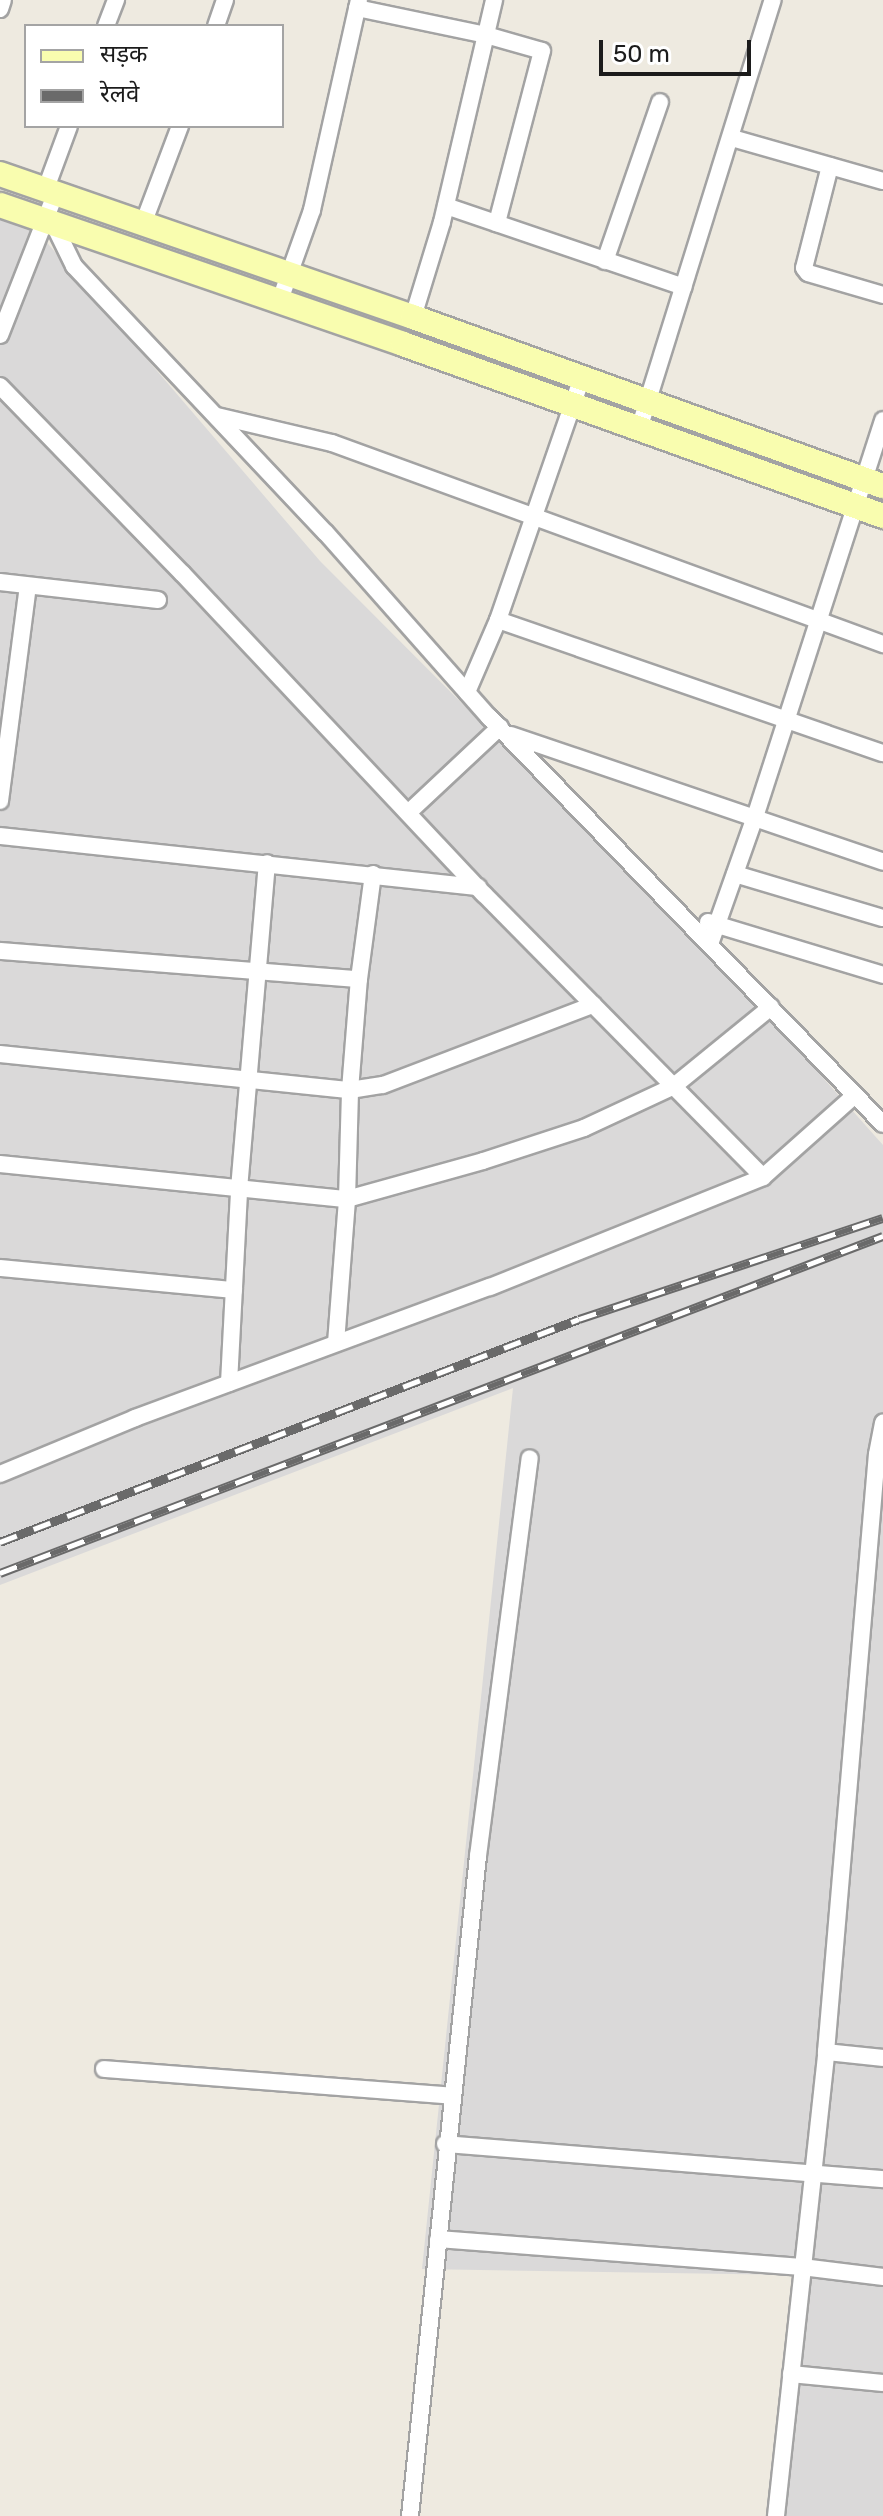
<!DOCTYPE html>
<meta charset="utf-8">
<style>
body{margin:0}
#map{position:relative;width:883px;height:2516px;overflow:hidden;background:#eeeae0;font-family:Rubik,"Noto Sans Devanagari",sans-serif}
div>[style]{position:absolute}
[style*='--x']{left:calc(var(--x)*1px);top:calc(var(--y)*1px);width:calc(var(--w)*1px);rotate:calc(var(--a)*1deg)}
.residential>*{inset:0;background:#dad9d9}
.roads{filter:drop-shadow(2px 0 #a3a3a3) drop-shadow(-2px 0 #a3a3a3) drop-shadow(0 2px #a3a3a3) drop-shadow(0 -2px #a3a3a3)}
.minor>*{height:16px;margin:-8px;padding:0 8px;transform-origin:8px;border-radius:8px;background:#fff}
.secondary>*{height:24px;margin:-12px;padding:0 12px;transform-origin:12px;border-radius:12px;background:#f9fdaf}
.rail>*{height:9px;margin-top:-4.5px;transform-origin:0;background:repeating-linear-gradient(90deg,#fff 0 18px,#6a6a6a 0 36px);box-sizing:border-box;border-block:2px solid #6a6a6a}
span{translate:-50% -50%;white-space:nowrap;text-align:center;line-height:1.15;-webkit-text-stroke:8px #fff;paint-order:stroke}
.legend{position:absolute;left:24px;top:24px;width:260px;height:104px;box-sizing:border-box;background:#fff;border:2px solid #a4a4a4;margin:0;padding:10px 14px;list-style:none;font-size:24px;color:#1c1c1c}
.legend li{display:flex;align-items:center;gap:16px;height:40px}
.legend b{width:40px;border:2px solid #a4a4a4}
.scale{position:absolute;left:599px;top:40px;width:152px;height:36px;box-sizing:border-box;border:4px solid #1c1c1c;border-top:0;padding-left:10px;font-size:24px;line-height:28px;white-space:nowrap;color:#1c1c1c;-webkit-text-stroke:6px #fff;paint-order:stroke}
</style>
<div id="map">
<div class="residential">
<div style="clip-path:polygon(0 209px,25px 217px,320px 561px,717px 959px,883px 1145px,883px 2516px,778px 2516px,796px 2275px,422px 2269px,513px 1388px,0 1585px)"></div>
</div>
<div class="roads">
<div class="minor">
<div style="--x:357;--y:8;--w:132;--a:11.8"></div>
<div style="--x:486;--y:35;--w:58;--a:15.9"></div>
<div style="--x:542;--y:51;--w:178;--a:104.7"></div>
<div style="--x:0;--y:9;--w:9;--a:-72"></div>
<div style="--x:106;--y:26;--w:28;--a:-69"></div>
<div style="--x:216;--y:26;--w:28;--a:-71"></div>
<div style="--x:732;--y:138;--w:157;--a:15.9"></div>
<div style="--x:830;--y:166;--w:105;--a:104.3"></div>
<div style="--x:804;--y:268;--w:6;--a:51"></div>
<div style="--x:808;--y:273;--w:78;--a:16.3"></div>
<div style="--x:45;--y:191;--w:69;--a:-69.7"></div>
<div style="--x:446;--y:206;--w:251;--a:18.8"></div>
<div style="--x:143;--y:224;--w:105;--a:-69.3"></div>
<div style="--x:54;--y:225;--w:46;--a:64"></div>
<div style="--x:74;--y:266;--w:367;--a:46.7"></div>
<div style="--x:326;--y:533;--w:246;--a:48.5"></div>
<div style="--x:489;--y:717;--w:566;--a:45.93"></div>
<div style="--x:605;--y:261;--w:168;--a:-70.9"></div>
<div style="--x:280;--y:300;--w:96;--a:-70.4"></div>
<div style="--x:312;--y:210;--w:215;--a:-77.4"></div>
<div style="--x:413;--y:317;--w:99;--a:-73"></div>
<div style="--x:442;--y:222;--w:228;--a:-76.8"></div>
<div style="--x:0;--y:335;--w:150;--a:-68.6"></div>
<div style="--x:0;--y:386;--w:262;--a:45.8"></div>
<div style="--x:183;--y:574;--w:439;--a:46.8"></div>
<div style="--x:484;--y:894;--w:397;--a:45.4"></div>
<div style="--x:217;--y:416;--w:118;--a:13.2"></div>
<div style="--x:332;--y:443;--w:587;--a:20.04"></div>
<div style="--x:639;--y:429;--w:449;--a:-72.7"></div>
<div style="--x:0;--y:582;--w:159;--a:6.5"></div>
<div style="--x:498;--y:620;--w:407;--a:19.1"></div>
<div style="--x:467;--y:692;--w:78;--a:-66.7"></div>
<div style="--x:498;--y:620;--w:254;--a:-70.9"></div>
<div style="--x:511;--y:735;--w:393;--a:18.8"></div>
<div style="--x:0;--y:801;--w:217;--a:-82.6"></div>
<div style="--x:408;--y:813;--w:126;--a:-43.1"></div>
<div style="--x:0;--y:836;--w:481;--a:6.1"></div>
<div style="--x:735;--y:874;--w:154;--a:16.6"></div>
<div style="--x:708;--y:922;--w:183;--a:16.8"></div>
<div style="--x:710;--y:944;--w:135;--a:-70.5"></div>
<div style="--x:755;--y:817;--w:417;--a:-72.1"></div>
<div style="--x:0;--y:951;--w:360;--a:4.5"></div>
<div style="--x:0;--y:1054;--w:352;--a:5.9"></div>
<div style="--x:350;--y:1090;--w:33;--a:-9"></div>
<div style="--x:383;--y:1085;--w:225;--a:-20.9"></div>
<div style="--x:0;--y:1164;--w:349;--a:5.8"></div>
<div style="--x:347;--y:1199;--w:141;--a:-15.6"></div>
<div style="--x:483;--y:1161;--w:106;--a:-18.1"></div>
<div style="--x:584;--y:1128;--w:99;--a:-25"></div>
<div style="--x:674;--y:1086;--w:125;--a:-39.2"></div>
<div style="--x:0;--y:1268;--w:235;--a:5.4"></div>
<div style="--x:336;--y:1343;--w:144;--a:-85.6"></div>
<div style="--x:347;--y:1199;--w:109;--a:-88.4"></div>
<div style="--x:350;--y:1090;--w:111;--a:-85.4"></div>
<div style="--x:359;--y:979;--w:106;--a:-82.4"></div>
<div style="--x:229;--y:1383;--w:194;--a:-87"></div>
<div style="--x:239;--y:1189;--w:327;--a:-85.1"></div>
<div style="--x:0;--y:1474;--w:146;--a:-22.5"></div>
<div style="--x:135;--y:1418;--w:378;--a:-20.3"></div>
<div style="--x:490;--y:1287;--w:294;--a:-21.9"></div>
<div style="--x:763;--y:1177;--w:123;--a:-41.7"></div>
<div style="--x:826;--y:2052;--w:57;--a:6"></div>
<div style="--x:104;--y:2069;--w:348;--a:4.4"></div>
<div style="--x:445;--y:2144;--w:439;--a:4.6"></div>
<div style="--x:438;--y:2239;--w:365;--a:4.4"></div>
<div style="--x:802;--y:2267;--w:82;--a:7"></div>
<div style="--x:791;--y:2374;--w:92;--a:5.6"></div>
<div style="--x:410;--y:2516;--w:663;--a:-84.12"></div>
<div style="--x:478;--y:1856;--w:401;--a:-82.6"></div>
<div style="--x:776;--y:2516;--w:467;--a:-83.8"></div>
<div style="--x:826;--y:2052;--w:600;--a:-85.13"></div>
<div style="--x:877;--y:1454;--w:32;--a:-79"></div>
</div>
<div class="secondary">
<div style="--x:0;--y:174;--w:437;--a:19.1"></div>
<div style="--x:413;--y:317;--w:499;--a:19.8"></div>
<div style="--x:0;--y:205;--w:426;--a:19"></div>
<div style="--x:403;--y:344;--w:510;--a:19.71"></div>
</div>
</div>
<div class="rail">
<div style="--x:0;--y:1542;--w:620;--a:-21.06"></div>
<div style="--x:579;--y:1319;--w:320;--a:-18.4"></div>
<div style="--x:0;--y:1573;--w:945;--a:-20.89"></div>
</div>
<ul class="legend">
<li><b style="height:10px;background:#f9fdaf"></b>सड़क</li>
<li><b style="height:10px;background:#6a6a6a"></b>रेलवे</li>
</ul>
<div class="scale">50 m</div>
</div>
